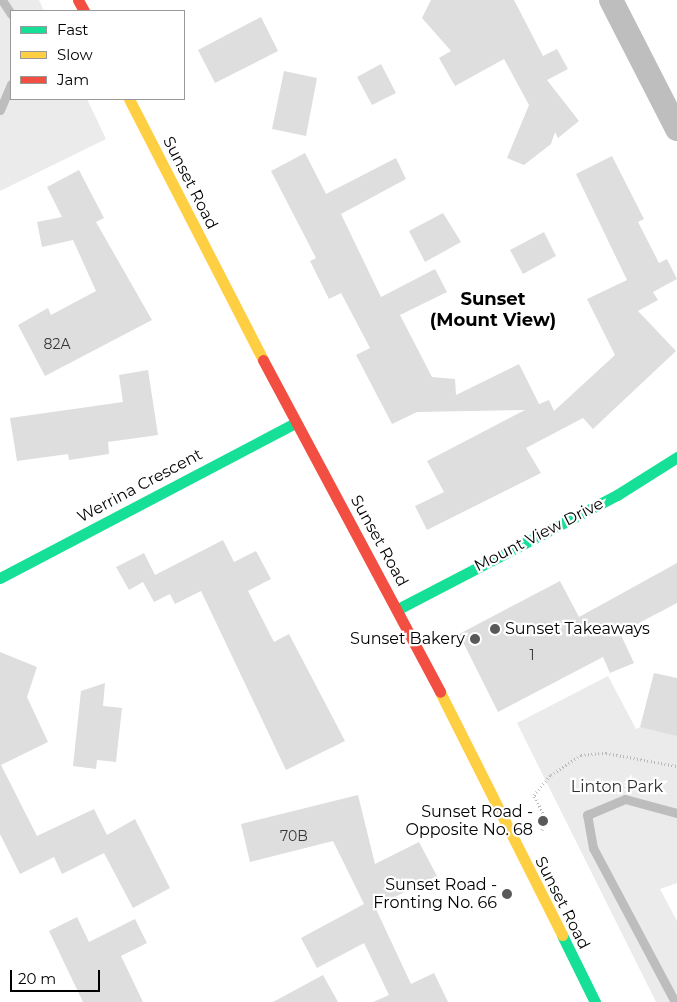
<!DOCTYPE html>
<style>
body{margin:0}
#map{position:relative;width:677px;height:1002px;overflow:hidden;background:#fff;font-family:Montserrat,sans-serif}
div>[style]{position:absolute}
[style*='--x']{left:calc(var(--x)*1px);top:calc(var(--y)*1px);width:calc(var(--w)*1px);rotate:calc(var(--a)*1deg)}
.green>*{inset:0;background:#ebebeb}
.stream>*{height:9px;margin:-4.5px;padding:0 4.5px;transform-origin:4.5px;border-radius:4.5px;background:#bdbdbd}
.building>*{inset:0;background:#dedede}
.path>*{height:3px;margin-top:-1.5px;transform-origin:0;background:repeating-linear-gradient(90deg,#b9b9b9 0 1px,transparent 0 3.5px)}
.street>*{height:24px;margin:-12px;padding:0 12px;transform-origin:12px;border-radius:12px;background:#bebebe}
.fast>*{height:11px;margin:-5.5px;padding:0 5.5px;transform-origin:5.5px;border-radius:5.5px;background:#16e098}
.slow>*{height:11px;margin:-5.5px;padding:0 5.5px;transform-origin:5.5px;border-radius:5.5px;background:#ffcf43}
.jam>*{height:11px;margin:-5.5px;padding:0 5.5px;transform-origin:5.5px;border-radius:5.5px;background:#f24e42}
.dots>*{width:14px;height:14px;translate:-50% -50%;box-sizing:border-box;border:2px solid #fff;border-radius:50%}
span{translate:-50% -50%;white-space:nowrap;text-align:center;line-height:1.15;-webkit-text-stroke:4.5px #fff;paint-order:stroke}
.number-label{font-size:14px;color:#383838}
.number-label span{-webkit-text-stroke-width:0}
.street-label{font-size:16px;color:#000}
.poi-label{font-size:16px;color:#000}
.left{translate:0 -50%;text-align:left}
.right{translate:-100% -50%;text-align:right}
.park-label{font-size:16px;color:#313131}
.neighbourhood-label{font-size:18px;color:#000;font-weight:700}
.legend{position:absolute;left:10px;top:10px;width:175px;height:90px;box-sizing:border-box;background:#fff;border:1px solid #999;margin:0;padding:6px 9px;list-style:none;font-size:15px;color:#000}
.legend li{display:flex;align-items:center;gap:10px;height:25px}
.legend b{width:25px;border:1px solid #999}
.scale{position:absolute;left:10px;top:970px;width:90px;height:22px;box-sizing:border-box;border:2px solid #000;border-top:0;padding-left:6px;font-size:15px;line-height:18px;white-space:nowrap;color:#000;-webkit-text-stroke:4px #fff;paint-order:stroke}
</style>
<div id="map">
<div class="green">
<div style="clip-path:polygon(0 0,39px 0,44px 11px,11px 11px,11px 99px,87px 99px,106px 139px,0 191px)"></div>
<div style="clip-path:polygon(608px 676px,636px 729px,645px 725px,677px 735px,677px 883px,660px 889px,677px 921px,677px 1002px,656px 1002px,517px 723px)"></div>
</div>
<div class="stream">
<div style="--x:2;--y:0;--w:17;--a:57"></div>
<div style="--x:0;--y:110;--w:28;--a:-67"></div>
<div style="--x:675;--y:1002;--w:174;--a:-118"></div>
<div style="--x:593;--y:848;--w:34;--a:-100"></div>
<div style="--x:587;--y:815;--w:41;--a:-22.8"></div>
<div style="--x:625;--y:799;--w:54;--a:15.1"></div>
</div>
<div class="building">
<div style="clip-path:polygon(431px 0,514px 0,543px 56px,557px 49px,568px 69px,547px 80px,579px 121px,558px 138px,555px 132px,551px 144px,524px 165px,507px 158px,529px 105px,504px 59px,455px 86px,439px 58px,451px 51px,422px 18px)"></div>
<div style="clip-path:polygon(261px 17px,278px 51px,215px 83px,198px 50px)"></div>
<div style="clip-path:polygon(381px 64px,396px 93px,372px 105px,357px 77px)"></div>
<div style="clip-path:polygon(284px 71px,317px 78px,306px 136px,272px 129px)"></div>
<div style="clip-path:polygon(305px 153px,326px 194px,396px 158px,406px 179px,341px 214px,381px 297px,435px 269px,447px 292px,400px 315px,432px 377px,455px 379px,456px 395px,519px 364px,539px 404px,549px 400px,554px 411px,615px 355px,587px 299px,627px 280px,576px 174px,612px 156px,644px 219px,638px 222px,659px 263px,667px 259px,677px 279px,653px 292px,658px 300px,638px 311px,676px 351px,593px 429px,583px 418px,526px 448px,541px 473px,427px 530px,415px 506px,444px 492px,427px 461px,525px 410px,417px 412px,392px 424px,356px 355px,370px 348px,341px 293px,329px 299px,310px 261px,316px 258px,271px 171px)"></div>
<div style="clip-path:polygon(79px 170px,104px 218px,96px 222px,152px 320px,45px 376px,18px 325px,48px 308px,51px 315px,96px 291px,73px 240px,42px 247px,37px 222px,62px 217px,47px 187px)"></div>
<div style="clip-path:polygon(443px 213px,461px 242px,425px 262px,409px 231px)"></div>
<div style="clip-path:polygon(544px 232px,556px 256px,523px 274px,510px 250px)"></div>
<div style="clip-path:polygon(148px 370px,158px 435px,108px 442px,109px 454px,69px 460px,68px 454px,17px 461px,10px 418px,123px 402px,119px 375px)"></div>
<div style="clip-path:polygon(223px 540px,234px 562px,256px 551px,271px 579px,248px 591px,274px 642px,289px 634px,345px 741px,286px 770px,201px 591px,175px 604px,170px 594px,154px 602px,143px 582px,129px 590px,116px 567px,144px 553px,155px 575px)"></div>
<div style="clip-path:polygon(677px 563px,677px 603px,620px 633px,634px 663px,610px 673px,603px 657px,498px 712px,459px 634px,560px 581px,579px 617px)"></div>
<div style="clip-path:polygon(0 652px,37px 667px,27px 697px,48px 742px,1px 765px,37px 836px,94px 809px,107px 835px,135px 819px,170px 888px,133px 908px,104px 853px,62px 874px,54px 857px,20px 874px,0 834px)"></div>
<div style="clip-path:polygon(654px 673px,677px 678px,677px 736px,640px 727px)"></div>
<div style="clip-path:polygon(105px 683px,103px 706px,122px 708px,116px 762px,97px 760px,96px 769px,73px 766px,81px 691px)"></div>
<div style="clip-path:polygon(358px 795px,375px 864px,419px 842px,437px 876px,375px 907px,411px 984px,434px 973px,448px 1002px,373px 1002px,389px 995px,364px 943px,317px 968px,301px 938px,364px 904px,333px 841px,250px 862px,241px 824px)"></div>
<div style="clip-path:polygon(77px 917px,89px 942px,135px 919px,147px 943px,121px 956px,143px 1002px,83px 1002px,49px 931px)"></div>
<div style="clip-path:polygon(323px 975px,338px 1002px,273px 1002px)"></div>
</div>
<div class="path">
<div style="--x:542;--y:830;--w:12;--a:-70"></div>
<div style="--x:546;--y:819;--w:27;--a:-117"></div>
<div style="--x:534;--y:795;--w:26;--a:-50"></div>
<div style="--x:551;--y:775;--w:36;--a:-34"></div>
<div style="--x:581;--y:755;--w:25;--a:-5"></div>
<div style="--x:606;--y:753;--w:72;--a:10.4"></div>
</div>
<div class="street">
<div style="--x:611;--y:0;--w:145;--a:62.9"></div>
</div>
<div class="fast">
<div style="--x:0;--y:578;--w:333;--a:-27.7"></div>
<div style="--x:398;--y:609;--w:247;--a:-27.5"></div>
<div style="--x:617;--y:495;--w:71;--a:-32.3"></div>
<div style="--x:562;--y:935;--w:75;--a:63.8"></div>
</div>
<div class="slow">
<div style="--x:129;--y:99;--w:293;--a:62.8"></div>
<div style="--x:440;--y:692;--w:272;--a:63.3"></div>
</div>
<div class="jam">
<div style="--x:78;--y:0;--w:13;--a:61"></div>
<div style="--x:263;--y:360;--w:376;--a:61.9"></div>
</div>
<div class="dots">
<div style="left:495px;top:629px;background:#595959"></div>
<div style="left:475px;top:639px;background:#595959"></div>
<div style="left:543px;top:821px;background:#595959"></div>
<div style="left:507px;top:894px;background:#595959"></div>
</div>
<div class="number-label">
<span style="left:57px;top:344px">82A</span>
<span style="left:532px;top:655px">1</span>
<span style="left:294px;top:836px">70B</span>
</div>
<div class="street-label">
<span style="left:190px;top:183px;rotate:63deg">Sunset Road</span>
<span style="left:140px;top:486px;rotate:-28deg">Werrina Crescent</span>
<span style="left:539px;top:535px;rotate:-27deg">Mount View Drive</span>
<span style="left:379px;top:541px;rotate:61deg">Sunset Road</span>
<span style="left:562px;top:903px;rotate:63deg">Sunset Road</span>
</div>
<div class="poi-label">
<span class="left" style="left:505px;top:629px">Sunset Takeaways</span>
<span class="right" style="left:465px;top:639px">Sunset Bakery</span>
<span class="right" style="left:533px;top:821px">Sunset Road -<br>Opposite No. 68</span>
<span class="right" style="left:497px;top:894px">Sunset Road -<br>Fronting No. 66</span>
</div>
<div class="park-label">
<span style="left:617px;top:787px">Linton Park</span>
</div>
<div class="neighbourhood-label">
<span style="left:493px;top:310px">Sunset<br>(Mount View)</span>
</div>
<ul class="legend">
<li><b style="height:6px;background:#16e098"></b>Fast</li>
<li><b style="height:6px;background:#ffcf43"></b>Slow</li>
<li><b style="height:6px;background:#f24e42"></b>Jam</li>
</ul>
<div class="scale">20 m</div>
</div>
